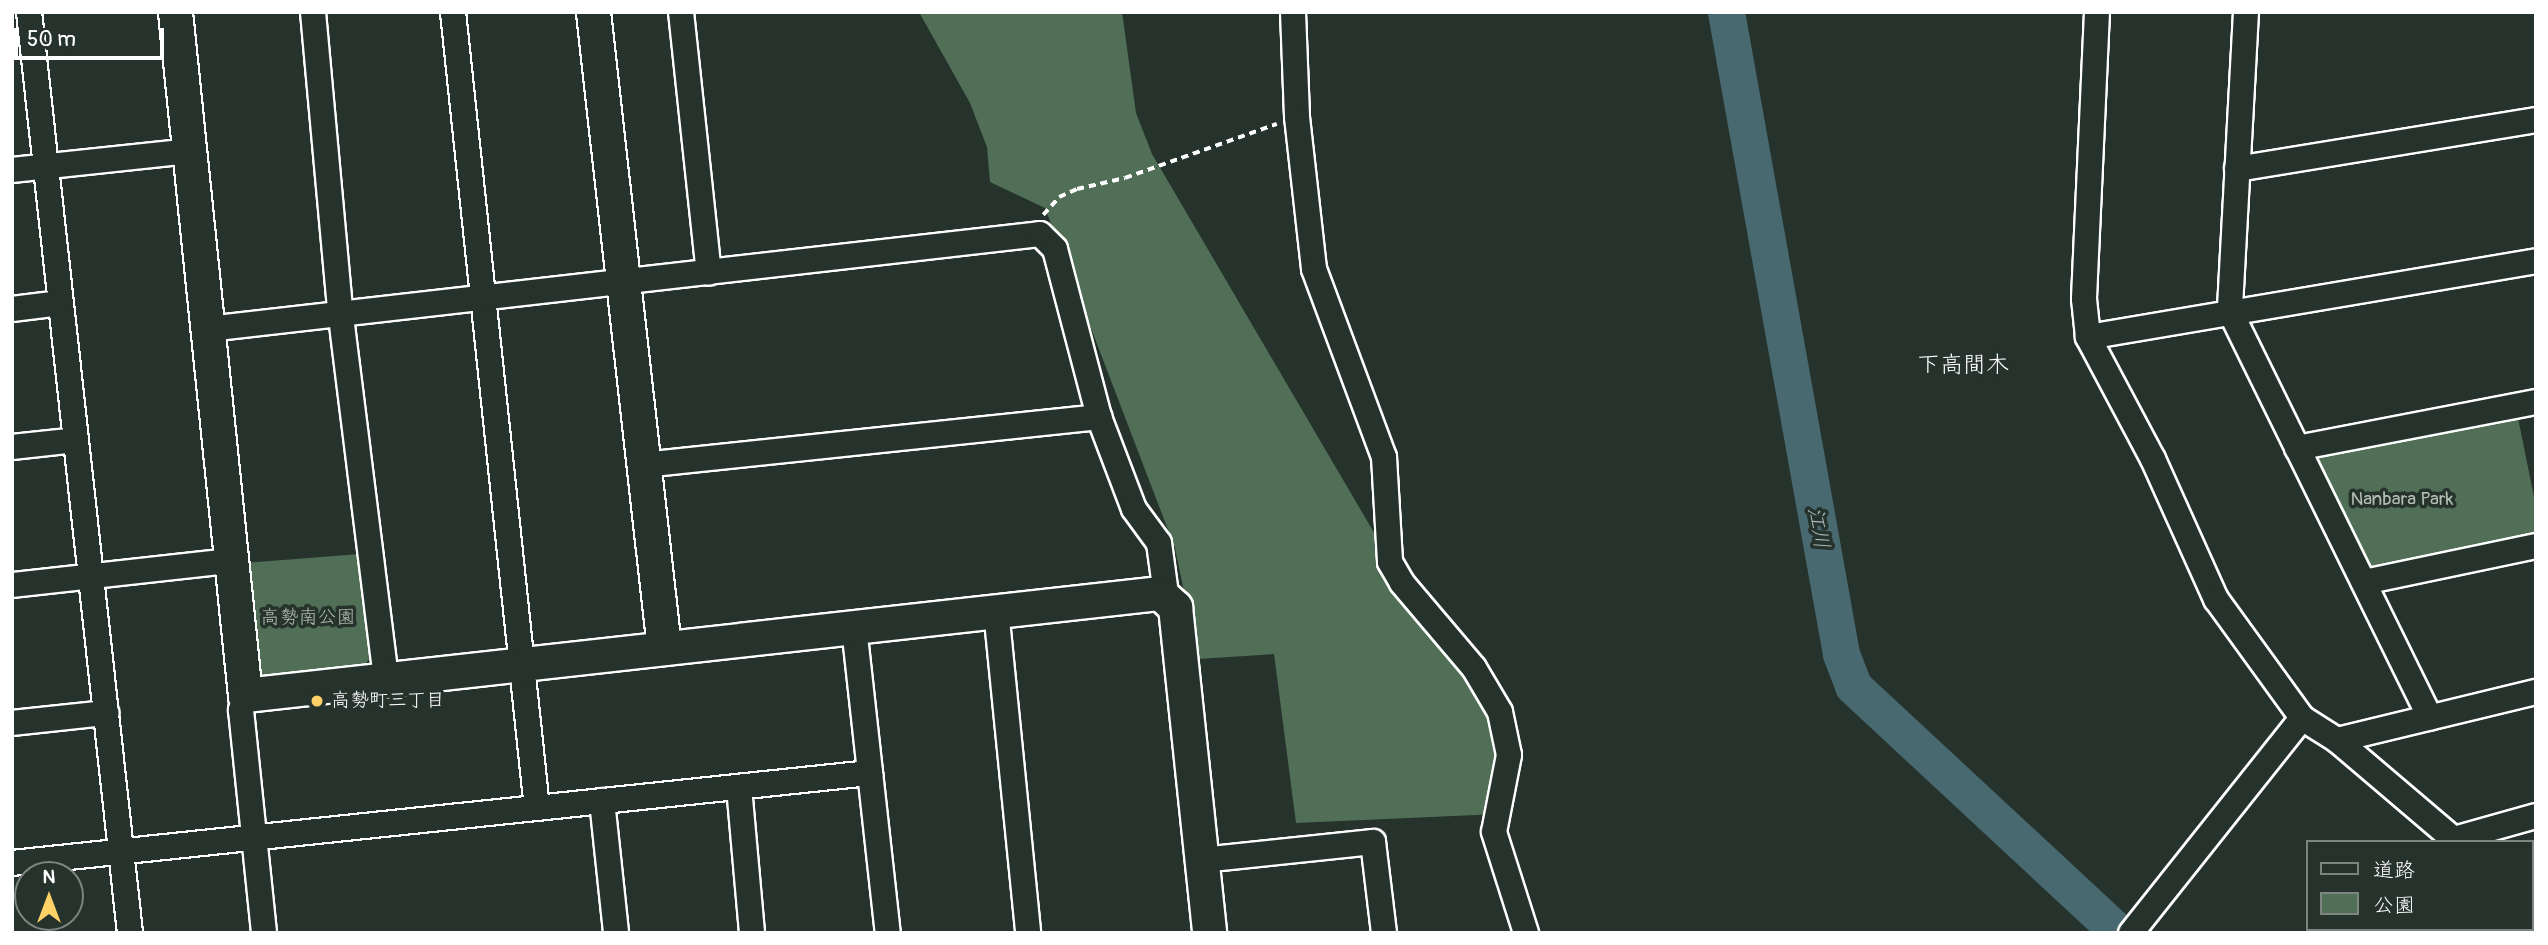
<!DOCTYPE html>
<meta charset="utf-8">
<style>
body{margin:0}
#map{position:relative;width:2548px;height:945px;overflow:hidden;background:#26332d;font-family:Pangolin,"Klee One",sans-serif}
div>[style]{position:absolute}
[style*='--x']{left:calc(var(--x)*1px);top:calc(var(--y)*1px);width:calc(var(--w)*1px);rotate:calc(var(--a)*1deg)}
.green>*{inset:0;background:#516f57}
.river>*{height:37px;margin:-18.5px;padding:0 18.5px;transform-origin:18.5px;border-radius:18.5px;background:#48696f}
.path>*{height:3.5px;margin-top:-1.75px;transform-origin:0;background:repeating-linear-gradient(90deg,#fff 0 7px,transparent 0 12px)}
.roads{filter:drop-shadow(2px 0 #fff) drop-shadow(-2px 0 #fff) drop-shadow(0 2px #fff) drop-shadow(0 -2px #fff)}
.street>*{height:24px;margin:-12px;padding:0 12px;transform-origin:12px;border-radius:12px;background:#26332d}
.secondary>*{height:33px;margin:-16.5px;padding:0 16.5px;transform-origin:16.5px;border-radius:16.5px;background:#26332d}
.dots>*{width:19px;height:19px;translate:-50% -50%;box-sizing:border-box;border:4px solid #26332d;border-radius:50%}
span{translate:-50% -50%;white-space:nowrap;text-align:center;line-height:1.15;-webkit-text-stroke:7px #26332d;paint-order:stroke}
.park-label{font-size:19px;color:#b1beb3}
.poi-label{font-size:19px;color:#fff}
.left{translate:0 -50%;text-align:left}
.water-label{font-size:21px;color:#adbcbe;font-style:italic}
.quarter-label{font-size:23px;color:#fff}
.frame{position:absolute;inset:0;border:14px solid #fff;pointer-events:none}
.legend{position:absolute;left:2306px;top:840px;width:228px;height:91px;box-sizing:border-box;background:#26332d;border:2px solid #7d8581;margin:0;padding:9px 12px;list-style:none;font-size:21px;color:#fff}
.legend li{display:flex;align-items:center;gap:14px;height:35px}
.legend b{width:35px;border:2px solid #7d8581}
.north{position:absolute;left:14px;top:861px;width:70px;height:70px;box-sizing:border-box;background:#26332d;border:2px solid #7d8581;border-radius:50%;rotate:0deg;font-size:19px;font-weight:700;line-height:28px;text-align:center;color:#fff}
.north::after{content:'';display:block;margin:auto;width:24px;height:32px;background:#ffd166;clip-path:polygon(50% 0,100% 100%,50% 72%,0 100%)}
.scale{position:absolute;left:14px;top:28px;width:150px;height:32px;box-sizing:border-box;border:4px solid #fff;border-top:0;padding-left:9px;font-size:21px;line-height:24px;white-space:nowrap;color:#fff;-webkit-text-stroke:5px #26332d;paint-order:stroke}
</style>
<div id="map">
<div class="green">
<div style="clip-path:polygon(919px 12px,1122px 12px,1136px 113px,1152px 154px,1376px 536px,1500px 712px,1498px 814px,1296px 823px,1274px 654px,1198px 659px,1175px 548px,1045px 208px,990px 182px,987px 147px,970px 103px)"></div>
<div style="clip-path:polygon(2517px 413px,2536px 507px,2536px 535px,2381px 569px,2363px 563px,2314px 466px,2322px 451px)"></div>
<div style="clip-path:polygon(360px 554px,371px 656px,361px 671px,266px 684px,254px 671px,244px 563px)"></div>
</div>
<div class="river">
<div style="--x:1726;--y:12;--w:652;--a:79.84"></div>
<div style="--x:1841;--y:654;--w:34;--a:69"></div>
<div style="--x:1853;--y:686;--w:363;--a:42.9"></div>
</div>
<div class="path">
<div style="--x:1043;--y:215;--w:24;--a:-48"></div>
<div style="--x:1059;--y:197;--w:20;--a:-24"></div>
<div style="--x:1077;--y:189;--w:49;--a:-12.9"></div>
<div style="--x:1125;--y:178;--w:161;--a:-19.6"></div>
</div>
<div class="roads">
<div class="street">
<div style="--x:29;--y:12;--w:927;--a:83.74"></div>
<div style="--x:313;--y:12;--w:306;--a:84.8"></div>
<div style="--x:341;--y:317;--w:365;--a:82.9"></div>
<div style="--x:453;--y:12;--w:800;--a:83.98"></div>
<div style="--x:681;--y:12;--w:262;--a:83.9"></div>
<div style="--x:1293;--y:12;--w:105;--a:87.8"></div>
<div style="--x:1297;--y:117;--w:153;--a:83.6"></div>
<div style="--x:1314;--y:269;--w:201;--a:69.6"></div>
<div style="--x:1384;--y:457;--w:105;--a:86.7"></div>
<div style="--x:1390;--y:562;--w:24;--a:60"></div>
<div style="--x:1402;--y:583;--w:111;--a:49.7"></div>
<div style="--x:1474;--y:668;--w:51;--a:59.4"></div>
<div style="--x:1500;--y:712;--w:44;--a:78.2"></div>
<div style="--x:1509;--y:755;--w:78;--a:101"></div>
<div style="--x:1494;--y:832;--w:106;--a:72.4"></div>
<div style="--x:2097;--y:12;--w:287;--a:92.6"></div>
<div style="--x:2084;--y:299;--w:38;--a:84"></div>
<div style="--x:2088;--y:337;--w:138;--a:62"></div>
<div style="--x:2153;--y:459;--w:154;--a:65.8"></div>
<div style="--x:2216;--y:599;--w:147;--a:54.1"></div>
<div style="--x:2302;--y:718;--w:41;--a:32.2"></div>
<div style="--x:2337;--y:740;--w:157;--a:40.4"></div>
<div style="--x:2246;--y:12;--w:299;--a:93.1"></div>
<div style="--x:2230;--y:311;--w:453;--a:63.8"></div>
<div style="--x:2237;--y:169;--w:303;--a:-9.3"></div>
<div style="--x:12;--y:170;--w:178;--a:-6.1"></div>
<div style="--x:12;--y:309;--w:49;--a:-7"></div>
<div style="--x:208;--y:329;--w:837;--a:-6.51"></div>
<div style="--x:1040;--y:234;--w:21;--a:45"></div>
<div style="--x:1055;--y:249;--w:174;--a:75.3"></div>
<div style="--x:1099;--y:417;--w:98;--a:69.2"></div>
<div style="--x:1134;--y:509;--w:42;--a:53.7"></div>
<div style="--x:1159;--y:543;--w:51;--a:82.2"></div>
<div style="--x:2088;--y:337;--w:454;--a:-9.6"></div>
<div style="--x:12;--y:447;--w:64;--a:-6.2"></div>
<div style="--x:2297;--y:448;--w:243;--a:-10.9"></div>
<div style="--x:643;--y:465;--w:459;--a:-6"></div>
<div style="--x:2364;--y:582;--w:176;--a:-11.8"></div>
<div style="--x:12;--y:585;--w:219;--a:-6.3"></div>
<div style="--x:996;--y:610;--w:325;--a:84.3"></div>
<div style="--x:854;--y:627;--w:308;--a:83.7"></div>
<div style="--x:245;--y:695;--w:16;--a:105"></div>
<div style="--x:241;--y:710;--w:224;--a:84.1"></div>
<div style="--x:12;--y:723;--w:95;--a:-6.1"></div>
<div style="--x:2337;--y:740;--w:205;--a:-13.6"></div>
<div style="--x:739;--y:787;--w:147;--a:84.9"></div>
<div style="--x:602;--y:801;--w:133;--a:83.9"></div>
<div style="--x:2454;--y:839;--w:85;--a:-15.7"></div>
<div style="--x:1202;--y:860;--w:172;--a:-6"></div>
<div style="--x:1373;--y:842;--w:92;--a:83.1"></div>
<div style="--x:12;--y:863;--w:863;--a:-5.99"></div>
<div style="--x:2532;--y:908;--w:5;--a:37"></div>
<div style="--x:2131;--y:933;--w:275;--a:-51.5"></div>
</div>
<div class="secondary">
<div style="--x:175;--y:12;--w:687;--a:84.15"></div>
<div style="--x:245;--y:695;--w:921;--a:-6.36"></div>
<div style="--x:1160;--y:593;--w:21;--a:43"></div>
<div style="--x:1175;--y:607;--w:328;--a:84"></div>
<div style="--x:593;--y:12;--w:640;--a:83.63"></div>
</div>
</div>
<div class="dots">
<div style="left:317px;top:701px;background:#ffd166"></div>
</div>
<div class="park-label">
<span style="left:2402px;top:500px">Nanbara Park</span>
<span style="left:308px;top:618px">高勢南公園</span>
</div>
<div class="poi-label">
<span class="left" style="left:331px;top:701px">高勢町三丁目</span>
</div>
<div class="water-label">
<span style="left:1818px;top:528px;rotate:80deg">江川</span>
</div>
<div class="quarter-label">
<span style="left:1963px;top:365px">下高間木</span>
</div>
<div class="frame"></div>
<ul class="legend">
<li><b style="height:9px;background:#26332d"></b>道路</li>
<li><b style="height:19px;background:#516f57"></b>公園</li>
</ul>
<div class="north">N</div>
<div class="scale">50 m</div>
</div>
